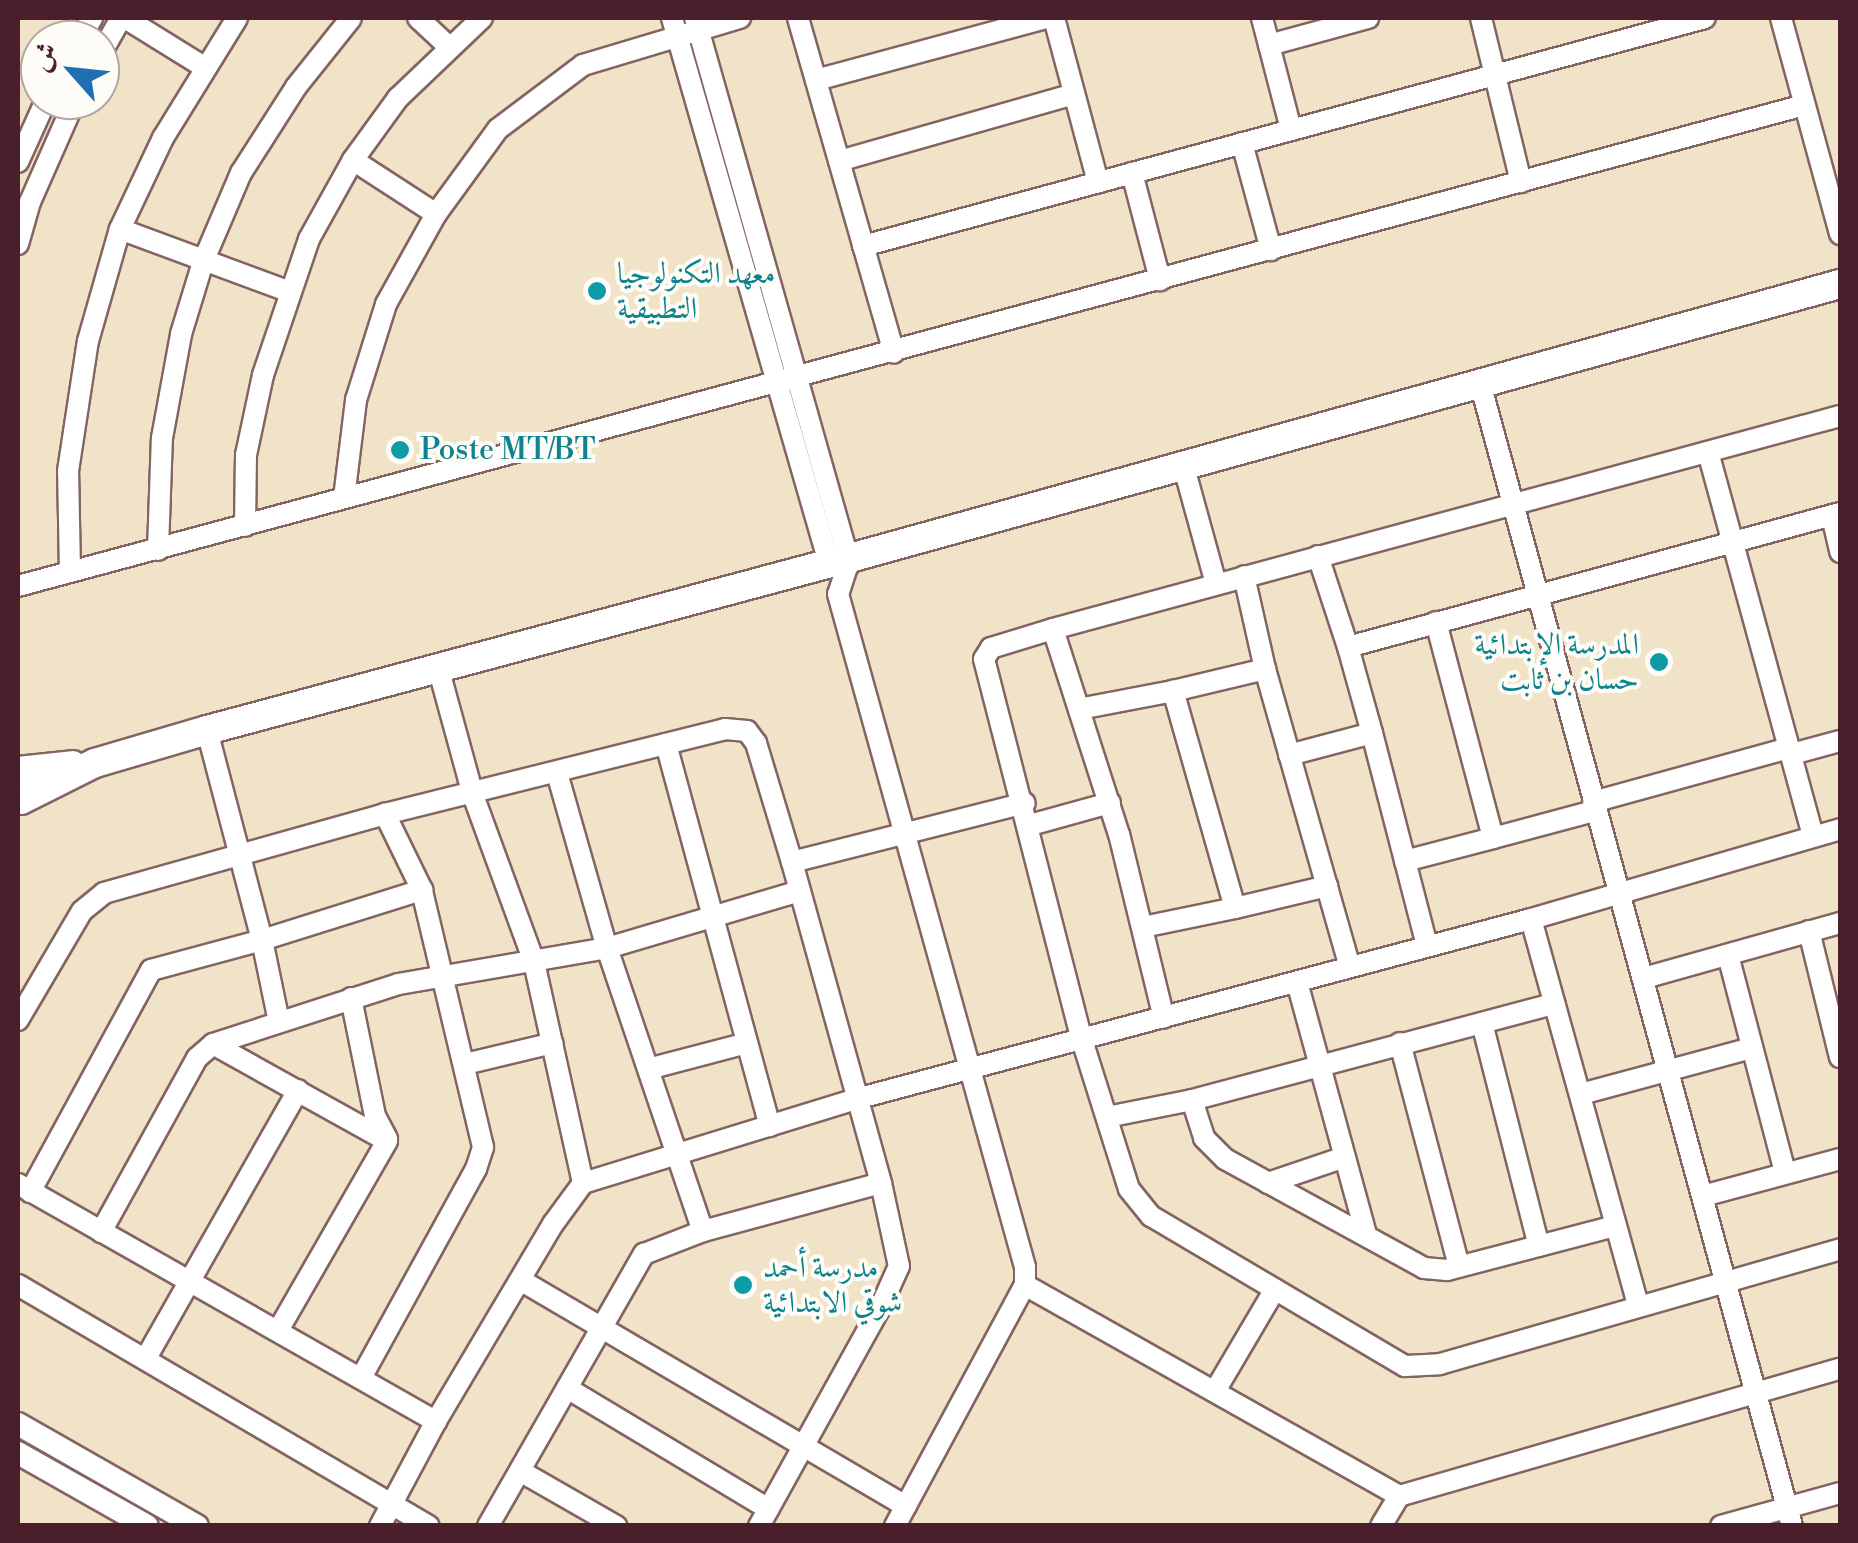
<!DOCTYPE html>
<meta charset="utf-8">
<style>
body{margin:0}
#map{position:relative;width:1858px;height:1543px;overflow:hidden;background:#f1e3c7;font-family:"Libre Bodoni",Amiri,serif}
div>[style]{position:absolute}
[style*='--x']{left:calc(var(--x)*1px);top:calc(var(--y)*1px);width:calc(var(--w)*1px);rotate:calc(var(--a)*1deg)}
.roads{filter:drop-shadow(2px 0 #846462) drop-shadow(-2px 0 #846462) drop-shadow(0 2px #846462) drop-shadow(0 -2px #846462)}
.minor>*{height:20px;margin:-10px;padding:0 10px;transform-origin:10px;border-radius:10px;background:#fff}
.tertiary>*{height:22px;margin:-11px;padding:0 11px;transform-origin:11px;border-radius:11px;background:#fff}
.secondary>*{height:28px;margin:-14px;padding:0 14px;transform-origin:14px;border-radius:14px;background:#fff}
.dots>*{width:28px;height:28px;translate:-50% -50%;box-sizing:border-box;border:5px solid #fdfcf7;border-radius:50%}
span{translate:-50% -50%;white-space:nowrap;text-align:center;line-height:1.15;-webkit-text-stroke:8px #fdfcf7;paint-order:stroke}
.culture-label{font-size:30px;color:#0d838f}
.left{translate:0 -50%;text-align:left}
.right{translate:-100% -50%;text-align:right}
.frame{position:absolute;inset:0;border:20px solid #4a1f2b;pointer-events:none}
.north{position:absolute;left:20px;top:20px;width:100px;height:100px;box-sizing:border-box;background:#fdfcf7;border:2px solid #b5a4a5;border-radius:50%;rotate:297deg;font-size:28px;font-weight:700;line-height:40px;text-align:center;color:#4a1f2b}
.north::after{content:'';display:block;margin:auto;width:35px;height:45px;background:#1f6fb2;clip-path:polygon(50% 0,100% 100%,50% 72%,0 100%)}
</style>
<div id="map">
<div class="roads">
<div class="minor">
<div style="--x:125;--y:18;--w:93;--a:31.8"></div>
<div style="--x:418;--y:18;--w:41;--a:43"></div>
<div style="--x:672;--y:18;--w:567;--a:73.93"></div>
<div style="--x:695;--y:18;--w:561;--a:74.18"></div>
<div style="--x:798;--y:18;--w:348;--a:74"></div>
<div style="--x:1054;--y:18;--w:170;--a:75"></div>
<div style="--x:1262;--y:18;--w:115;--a:75.4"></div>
<div style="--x:1481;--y:18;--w:169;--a:76.3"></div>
<div style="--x:1781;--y:18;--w:224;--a:74.7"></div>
<div style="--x:79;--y:40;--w:26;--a:-59"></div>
<div style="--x:1269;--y:45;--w:103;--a:-15.3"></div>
<div style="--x:100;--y:55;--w:43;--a:-60.4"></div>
<div style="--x:816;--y:80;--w:237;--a:-15.1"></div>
<div style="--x:1242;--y:143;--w:111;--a:74.8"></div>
<div style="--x:353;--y:160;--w:99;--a:33"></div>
<div style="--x:839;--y:161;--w:244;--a:-15.9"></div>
<div style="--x:18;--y:162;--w:68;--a:-65.7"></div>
<div style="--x:1132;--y:173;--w:111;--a:75.3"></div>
<div style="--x:120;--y:229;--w:179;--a:20.3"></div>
<div style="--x:18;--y:244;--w:44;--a:-74.1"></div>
<div style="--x:30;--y:202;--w:111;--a:-66.2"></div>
<div style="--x:863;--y:246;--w:872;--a:-15.15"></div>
<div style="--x:1480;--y:383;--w:1185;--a:74.73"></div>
<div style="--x:1840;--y:416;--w:815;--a:164.86"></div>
<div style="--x:1053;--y:629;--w:65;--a:163"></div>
<div style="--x:991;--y:648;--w:13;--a:122"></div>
<div style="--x:984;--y:659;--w:393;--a:75.6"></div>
<div style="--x:1082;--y:1040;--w:156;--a:72.5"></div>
<div style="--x:1129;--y:1189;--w:35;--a:51"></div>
<div style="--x:1151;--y:1216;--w:295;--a:30.6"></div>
<div style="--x:1405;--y:1366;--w:35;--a:-3"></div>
<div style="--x:1440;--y:1364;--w:416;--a:-16"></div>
<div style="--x:1708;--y:452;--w:398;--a:74.7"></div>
<div style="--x:1183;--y:464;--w:124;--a:74.6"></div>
<div style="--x:344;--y:498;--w:99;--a:-83"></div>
<div style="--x:356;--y:400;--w:101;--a:-72.6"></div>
<div style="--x:386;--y:304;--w:103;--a:-60.9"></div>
<div style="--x:436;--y:214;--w:105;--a:-53.9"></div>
<div style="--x:498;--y:129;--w:106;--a:-37"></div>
<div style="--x:583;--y:65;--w:164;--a:-16.7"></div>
<div style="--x:1832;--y:516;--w:37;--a:77"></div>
<div style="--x:245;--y:526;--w:71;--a:-89.2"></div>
<div style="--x:246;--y:455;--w:82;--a:-78"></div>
<div style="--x:263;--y:375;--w:144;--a:-71.3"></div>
<div style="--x:309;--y:239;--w:90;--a:-60.9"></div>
<div style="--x:353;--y:160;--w:77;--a:-54"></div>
<div style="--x:398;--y:98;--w:116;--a:-43.6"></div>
<div style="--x:158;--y:550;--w:112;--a:-88"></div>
<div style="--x:162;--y:438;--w:106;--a:-79.6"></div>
<div style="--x:181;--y:334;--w:75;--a:-73"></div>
<div style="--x:203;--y:262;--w:97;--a:-66.9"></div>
<div style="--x:241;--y:173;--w:102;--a:-57.4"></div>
<div style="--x:296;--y:87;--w:88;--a:-51.4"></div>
<div style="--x:857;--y:556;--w:15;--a:132"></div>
<div style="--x:847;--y:567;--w:28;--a:108"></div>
<div style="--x:838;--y:594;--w:698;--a:74.47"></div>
<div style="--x:1025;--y:1267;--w:18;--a:90"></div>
<div style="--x:1025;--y:1285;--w:429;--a:29.4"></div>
<div style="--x:1399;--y:1496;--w:459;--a:-16.1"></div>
<div style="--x:1318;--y:556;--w:96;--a:71.8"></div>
<div style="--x:70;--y:572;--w:101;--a:-91.1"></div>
<div style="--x:68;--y:471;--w:132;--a:-81.3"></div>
<div style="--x:88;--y:341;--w:116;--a:-74.1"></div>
<div style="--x:120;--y:229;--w:101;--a:-64.7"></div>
<div style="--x:163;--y:138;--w:141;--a:-58.3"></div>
<div style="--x:18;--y:586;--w:1850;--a:-15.07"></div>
<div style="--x:1436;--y:622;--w:223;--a:75.2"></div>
<div style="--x:1493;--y:838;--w:105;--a:-15"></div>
<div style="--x:1053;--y:629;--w:215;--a:72.2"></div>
<div style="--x:1119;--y:834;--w:189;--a:76.3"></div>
<div style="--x:438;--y:667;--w:133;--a:74.7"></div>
<div style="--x:473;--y:795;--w:178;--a:69.9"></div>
<div style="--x:534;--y:962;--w:226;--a:77.5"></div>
<div style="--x:1265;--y:669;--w:310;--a:74.1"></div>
<div style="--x:1079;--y:709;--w:96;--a:-10.8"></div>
<div style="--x:1372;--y:733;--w:220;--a:75.5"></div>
<div style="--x:666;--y:744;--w:396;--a:74.8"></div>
<div style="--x:1792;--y:754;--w:50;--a:-15.2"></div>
<div style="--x:1289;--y:755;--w:86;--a:-14.8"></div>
<div style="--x:1372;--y:733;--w:89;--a:-105.6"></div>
<div style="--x:1348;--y:647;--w:510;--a:-15.24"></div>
<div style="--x:557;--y:773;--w:182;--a:74.1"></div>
<div style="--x:607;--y:948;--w:299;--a:71.3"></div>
<div style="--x:1593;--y:802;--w:203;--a:-15.4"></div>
<div style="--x:1030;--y:825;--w:83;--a:-15.4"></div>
<div style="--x:1405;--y:861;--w:91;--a:-14.6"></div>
<div style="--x:792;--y:862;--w:240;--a:-14.2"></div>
<div style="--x:1235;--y:908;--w:95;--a:-13.4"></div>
<div style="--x:1531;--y:919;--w:402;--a:74.5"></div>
<div style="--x:1143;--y:927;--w:94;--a:-11.7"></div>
<div style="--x:1235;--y:908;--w:226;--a:-105.9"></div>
<div style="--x:1173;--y:691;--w:95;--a:-13.4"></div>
<div style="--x:1265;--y:669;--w:95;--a:-102.7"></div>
<div style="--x:1809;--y:931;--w:130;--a:76.2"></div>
<div style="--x:1728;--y:955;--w:225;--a:75.3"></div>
<div style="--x:1644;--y:978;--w:204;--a:-15.7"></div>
<div style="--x:1297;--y:982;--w:262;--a:74.7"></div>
<div style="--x:351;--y:998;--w:120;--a:78.5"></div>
<div style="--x:375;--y:1116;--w:26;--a:62"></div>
<div style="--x:18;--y:1020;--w:126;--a:-59.6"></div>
<div style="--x:82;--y:911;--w:28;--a:-39"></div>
<div style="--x:104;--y:893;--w:292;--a:-15.7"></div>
<div style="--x:385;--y:814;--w:350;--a:-14"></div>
<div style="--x:725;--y:729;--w:22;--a:5"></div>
<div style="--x:747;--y:731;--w:15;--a:53"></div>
<div style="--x:756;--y:743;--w:124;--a:73.2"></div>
<div style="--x:792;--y:862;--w:333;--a:74.5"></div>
<div style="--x:881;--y:1183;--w:85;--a:77.8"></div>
<div style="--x:899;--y:1266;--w:44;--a:114.2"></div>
<div style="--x:881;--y:1306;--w:252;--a:119"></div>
<div style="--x:279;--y:1022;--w:84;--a:-101.7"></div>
<div style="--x:262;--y:940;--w:168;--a:-17.4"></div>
<div style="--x:1482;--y:1023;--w:230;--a:75.7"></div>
<div style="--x:1400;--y:1043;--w:231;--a:75.2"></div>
<div style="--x:213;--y:1044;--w:199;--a:29.1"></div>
<div style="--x:387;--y:1141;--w:217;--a:119.9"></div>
<div style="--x:465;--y:1064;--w:90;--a:-13.4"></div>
<div style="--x:648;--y:1069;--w:102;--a:-14.7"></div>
<div style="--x:1581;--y:1094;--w:177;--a:-15.1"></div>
<div style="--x:1192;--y:1100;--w:40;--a:72"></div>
<div style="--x:1204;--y:1138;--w:30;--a:45"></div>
<div style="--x:1225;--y:1159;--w:227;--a:28.7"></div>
<div style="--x:1424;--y:1268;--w:23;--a:5"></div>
<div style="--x:1447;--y:1270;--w:174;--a:-14.7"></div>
<div style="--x:1107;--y:1117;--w:87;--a:-11.3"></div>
<div style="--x:1192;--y:1100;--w:375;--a:-14.9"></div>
<div style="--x:1268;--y:1183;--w:81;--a:-18.7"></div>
<div style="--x:18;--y:1184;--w:481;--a:29.6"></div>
<div style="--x:30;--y:1192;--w:253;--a:-61.4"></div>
<div style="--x:151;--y:970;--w:115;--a:-15.1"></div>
<div style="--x:262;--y:940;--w:217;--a:-104.7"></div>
<div style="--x:1703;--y:1196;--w:142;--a:-15.1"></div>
<div style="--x:101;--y:1232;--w:199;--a:-61.1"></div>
<div style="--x:197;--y:1058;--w:21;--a:-41"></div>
<div style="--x:213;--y:1044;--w:195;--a:-17.9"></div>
<div style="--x:399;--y:984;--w:211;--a:-9.8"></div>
<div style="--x:607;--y:948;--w:201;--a:-16.5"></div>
<div style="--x:522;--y:1281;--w:445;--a:30.4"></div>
<div style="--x:18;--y:1285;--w:476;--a:30.4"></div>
<div style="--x:146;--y:1358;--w:308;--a:-60.4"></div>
<div style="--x:361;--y:1378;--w:239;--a:-61.2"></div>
<div style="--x:476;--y:1169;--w:23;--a:-72"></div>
<div style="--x:483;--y:1147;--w:264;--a:-103.4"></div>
<div style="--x:422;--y:890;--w:85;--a:-116"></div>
<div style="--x:567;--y:1388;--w:235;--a:31"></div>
<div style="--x:1215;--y:1391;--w:118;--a:-59.5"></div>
<div style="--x:520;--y:1471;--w:111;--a:29.8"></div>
<div style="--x:380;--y:1526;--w:119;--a:-61.9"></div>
<div style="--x:436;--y:1421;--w:229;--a:-59.3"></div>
<div style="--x:553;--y:1224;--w:51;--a:-53.8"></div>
<div style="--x:583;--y:1183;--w:286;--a:-17.1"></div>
<div style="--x:856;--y:1099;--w:699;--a:-14.93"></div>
<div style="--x:1531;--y:919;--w:322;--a:-16.2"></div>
<div style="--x:488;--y:1526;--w:314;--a:-60.2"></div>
<div style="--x:644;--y:1254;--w:63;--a:-21.3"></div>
<div style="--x:703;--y:1231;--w:184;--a:-15.1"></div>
<div style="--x:895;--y:1526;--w:274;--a:-61.7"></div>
<div style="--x:1381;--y:1526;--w:35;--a:-59"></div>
<div style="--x:1721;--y:1526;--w:123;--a:-15.5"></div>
</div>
<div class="tertiary">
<div style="--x:18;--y:1424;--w:206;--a:29.7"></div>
<div style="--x:18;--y:1453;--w:148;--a:29.5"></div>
</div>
<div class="secondary">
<div style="--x:18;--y:771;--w:55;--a:-6.2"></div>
<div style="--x:21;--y:800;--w:83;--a:-26.6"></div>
<div style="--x:95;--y:763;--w:117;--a:-16.4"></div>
<div style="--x:207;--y:730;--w:673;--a:-14.99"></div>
<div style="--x:857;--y:556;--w:1020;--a:-15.47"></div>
</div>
</div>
<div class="dots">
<div style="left:597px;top:291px;background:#0f9aa8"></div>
<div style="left:400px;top:450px;background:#0f9aa8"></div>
<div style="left:1659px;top:662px;background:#0f9aa8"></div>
<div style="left:743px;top:1285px;background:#0f9aa8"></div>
</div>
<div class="culture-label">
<span class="left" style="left:617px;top:291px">معهد التكنولوجيا<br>التطبيقية</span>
<span class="left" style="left:420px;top:450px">Poste MT/BT</span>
<span class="right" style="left:1639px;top:662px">المدرسة الإبتدائية<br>حسان بن ثابت</span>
<span class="left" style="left:763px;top:1285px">مدرسة أحمد<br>شوقي الابتدائية</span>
</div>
<div class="frame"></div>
<div class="north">ش</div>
</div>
